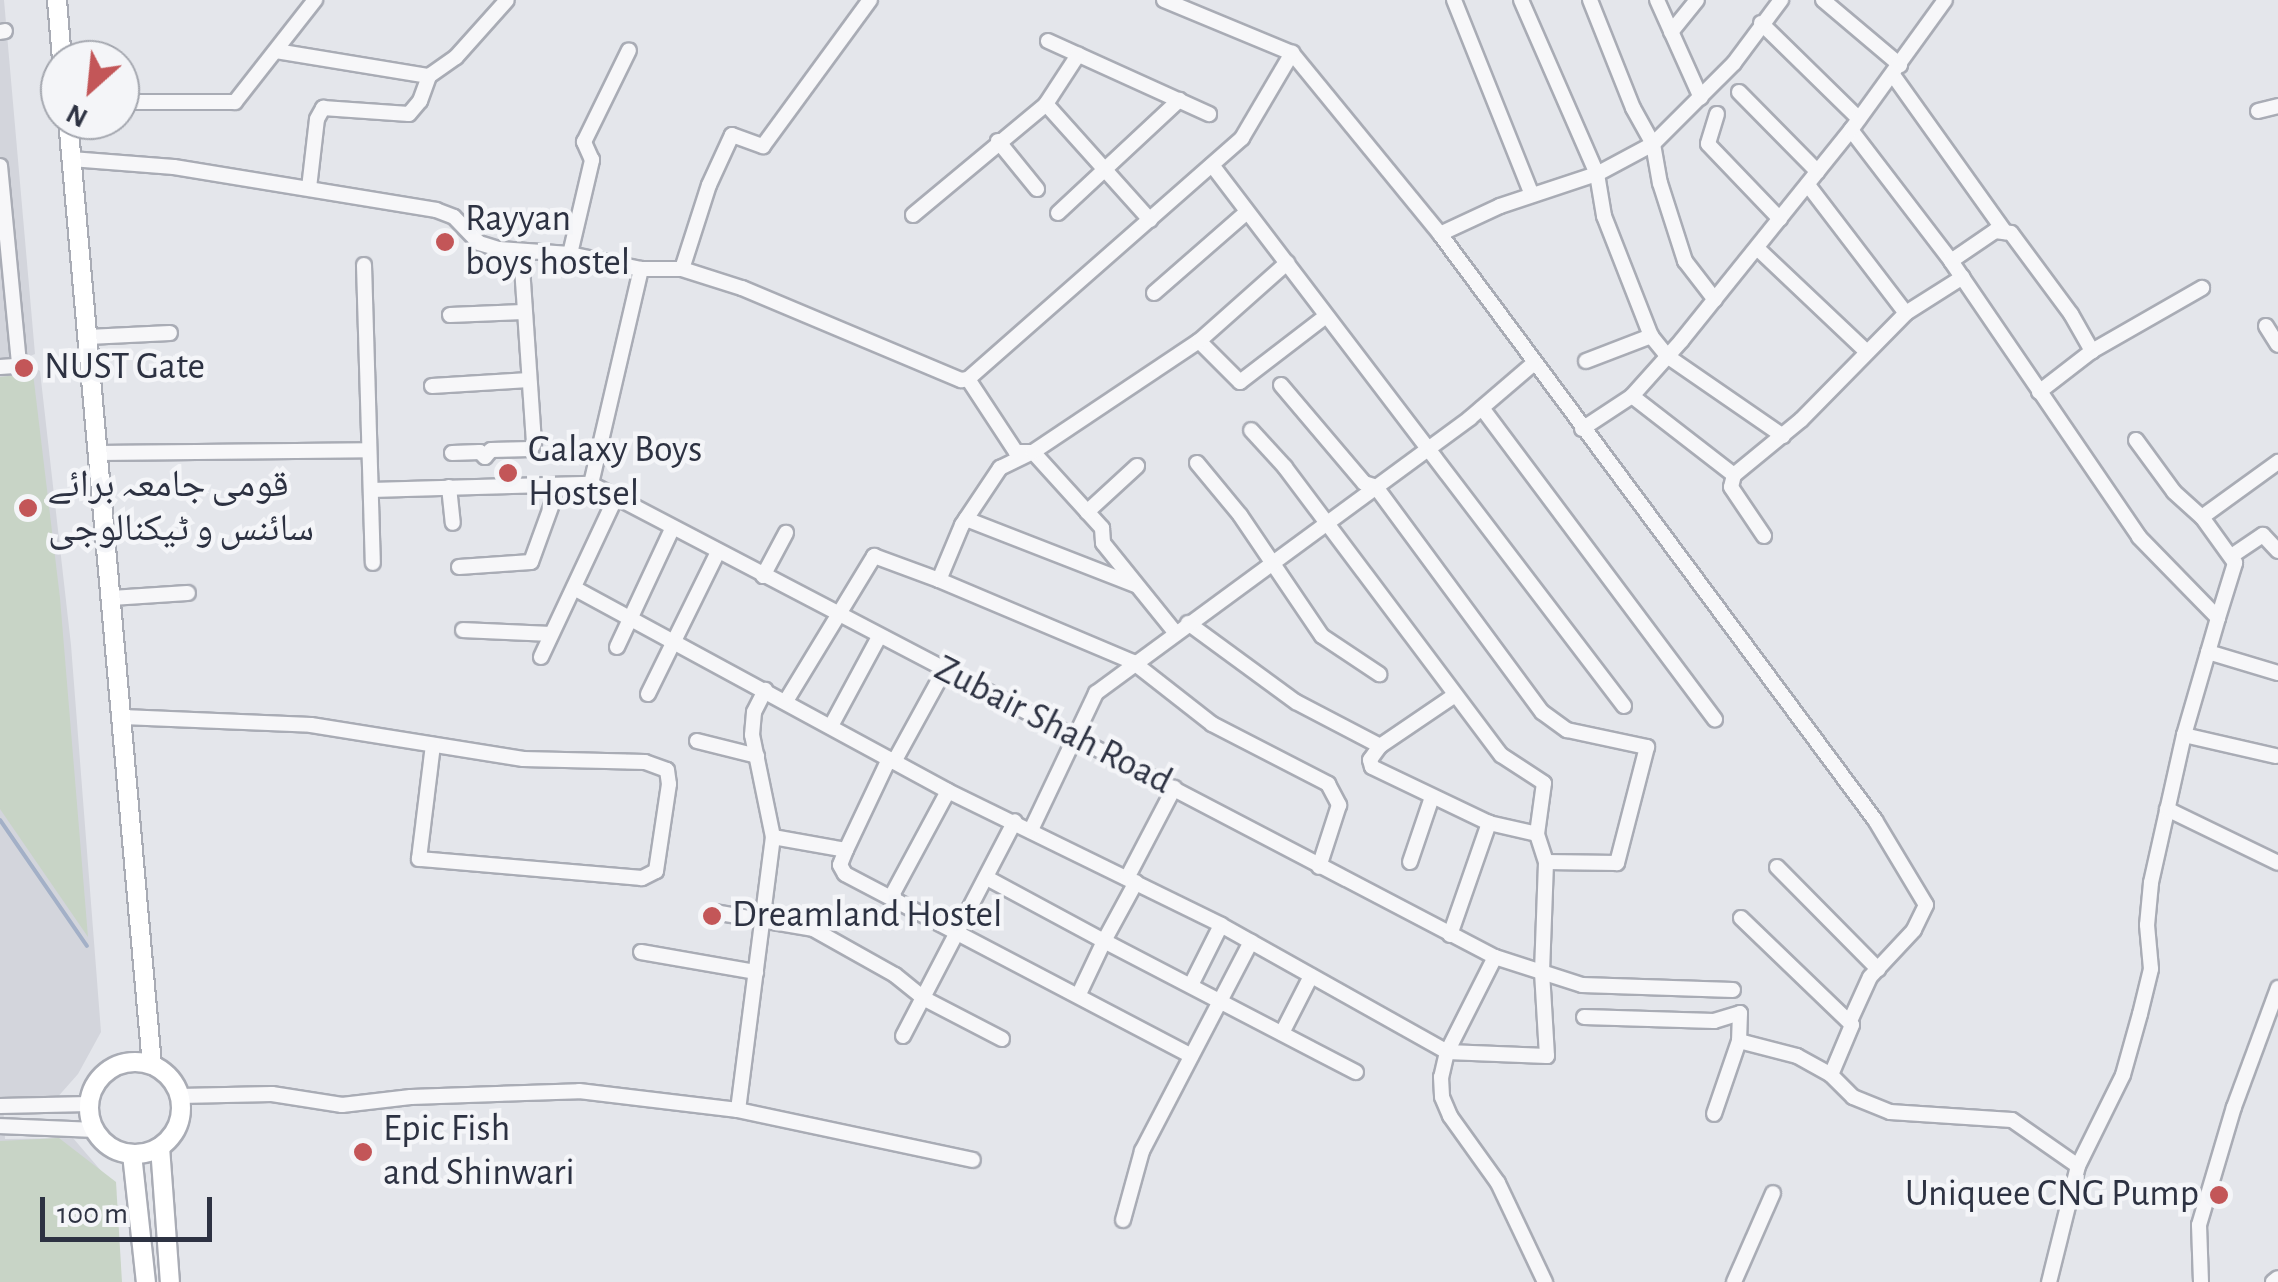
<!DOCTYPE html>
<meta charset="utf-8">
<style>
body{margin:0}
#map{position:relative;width:2278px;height:1282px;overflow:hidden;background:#e4e6eb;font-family:"Alegreya Sans","Noto Naskh Arabic",sans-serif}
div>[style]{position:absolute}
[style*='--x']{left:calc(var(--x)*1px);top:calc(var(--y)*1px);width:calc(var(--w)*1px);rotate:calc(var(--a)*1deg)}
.built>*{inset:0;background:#d3d5dc}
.green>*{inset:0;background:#c8d4c6}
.stream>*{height:4px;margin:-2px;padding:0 2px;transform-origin:2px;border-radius:2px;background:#a3b0c7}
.roads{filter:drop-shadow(2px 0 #a9acb5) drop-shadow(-2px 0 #a9acb5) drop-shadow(0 2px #a9acb5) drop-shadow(0 -2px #a9acb5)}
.minor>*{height:14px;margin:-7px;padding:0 7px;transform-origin:7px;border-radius:7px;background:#f7f7f9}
.major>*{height:18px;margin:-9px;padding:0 9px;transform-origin:9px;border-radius:9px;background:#fff}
.major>.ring{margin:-9px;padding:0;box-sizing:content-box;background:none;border:18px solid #fff;border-radius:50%}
.dots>*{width:28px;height:28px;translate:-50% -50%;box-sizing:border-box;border:5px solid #f4f5f8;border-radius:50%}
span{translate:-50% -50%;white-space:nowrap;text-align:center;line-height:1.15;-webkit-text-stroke:9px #f4f5f8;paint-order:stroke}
.poi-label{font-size:38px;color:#2d3242}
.left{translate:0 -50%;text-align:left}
.right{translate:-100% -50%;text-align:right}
.street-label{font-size:38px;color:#2d3242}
.north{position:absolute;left:40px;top:40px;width:100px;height:100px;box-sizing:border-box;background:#f4f5f8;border:2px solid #a4a7af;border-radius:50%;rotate:207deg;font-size:28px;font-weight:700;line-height:40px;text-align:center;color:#2d3242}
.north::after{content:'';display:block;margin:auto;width:35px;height:45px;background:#c35658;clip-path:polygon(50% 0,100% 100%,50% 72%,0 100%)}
.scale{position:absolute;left:40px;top:1197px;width:172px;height:45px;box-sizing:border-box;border:5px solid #2d3242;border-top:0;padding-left:12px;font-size:30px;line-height:35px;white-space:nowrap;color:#2d3242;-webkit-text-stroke:8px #f4f5f8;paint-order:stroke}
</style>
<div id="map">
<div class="built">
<div style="clip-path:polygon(0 0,4px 0,35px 354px,30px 356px,30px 365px,40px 371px,71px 645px,101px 1032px,78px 1074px,55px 1100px,3px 1101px,5px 1139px,73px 1138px,103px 1173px,0 1252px)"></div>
</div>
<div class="green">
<div style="clip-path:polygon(33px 373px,60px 598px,88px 937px,0 809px,0 377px)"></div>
<div style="clip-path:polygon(59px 1138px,116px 1182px,122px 1282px,0 1282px,0 1141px)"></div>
</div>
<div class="stream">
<div style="--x:0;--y:820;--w:153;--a:55.4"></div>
</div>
<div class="roads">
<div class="minor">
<div style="--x:1164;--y:0;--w:139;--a:22.5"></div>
<div style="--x:1292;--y:53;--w:234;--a:50.7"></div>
<div style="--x:1440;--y:234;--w:730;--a:53.41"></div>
<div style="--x:1875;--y:820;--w:99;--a:59"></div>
<div style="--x:1926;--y:905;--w:28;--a:116"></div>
<div style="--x:1914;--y:930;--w:64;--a:133.1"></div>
<div style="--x:1870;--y:977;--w:48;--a:114.4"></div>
<div style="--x:1454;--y:0;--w:210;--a:68.2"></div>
<div style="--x:1521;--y:0;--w:190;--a:66.4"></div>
<div style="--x:1597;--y:174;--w:43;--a:80.5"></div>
<div style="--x:1604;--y:216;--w:129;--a:68.6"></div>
<div style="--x:1651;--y:336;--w:26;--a:51"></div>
<div style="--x:1667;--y:356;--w:141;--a:34.6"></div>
<div style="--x:1590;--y:0;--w:116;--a:68.3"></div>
<div style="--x:1633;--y:108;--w:41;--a:60.9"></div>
<div style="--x:1653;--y:144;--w:40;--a:80"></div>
<div style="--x:1660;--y:183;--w:82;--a:72.2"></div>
<div style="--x:1685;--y:261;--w:49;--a:52.4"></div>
<div style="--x:1657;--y:0;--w:107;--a:65.8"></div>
<div style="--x:1823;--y:0;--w:101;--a:40.2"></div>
<div style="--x:1761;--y:23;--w:137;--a:44.4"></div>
<div style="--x:0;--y:32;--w:5;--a:-11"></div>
<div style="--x:1671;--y:32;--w:41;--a:-50.9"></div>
<div style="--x:1048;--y:41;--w:177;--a:24.4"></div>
<div style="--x:276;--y:51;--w:155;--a:9.3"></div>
<div style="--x:429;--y:76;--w:33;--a:-35"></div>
<div style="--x:456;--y:57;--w:76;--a:-48.2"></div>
<div style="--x:1893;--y:75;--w:193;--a:54.5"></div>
<div style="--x:1739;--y:92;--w:112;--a:45.4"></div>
<div style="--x:120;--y:102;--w:115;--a:0"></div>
<div style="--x:235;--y:102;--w:130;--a:-51.9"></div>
<div style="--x:1046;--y:104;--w:156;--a:48.1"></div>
<div style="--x:2258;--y:111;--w:21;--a:-14"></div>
<div style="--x:1717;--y:114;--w:31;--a:107"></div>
<div style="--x:1708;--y:144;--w:104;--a:46.2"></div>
<div style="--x:1851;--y:130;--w:165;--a:52.6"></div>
<div style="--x:1951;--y:261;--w:334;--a:55.7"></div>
<div style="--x:2139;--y:537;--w:113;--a:45.7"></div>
<div style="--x:2218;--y:618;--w:122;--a:106.2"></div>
<div style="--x:2184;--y:735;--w:152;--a:102.6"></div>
<div style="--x:2151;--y:883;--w:42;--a:95.4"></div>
<div style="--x:2147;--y:925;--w:44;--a:84.8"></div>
<div style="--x:2151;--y:969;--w:46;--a:103.7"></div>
<div style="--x:2140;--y:1014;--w:63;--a:105.6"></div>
<div style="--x:2123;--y:1075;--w:102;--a:116.3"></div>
<div style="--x:2078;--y:1166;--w:120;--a:104"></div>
<div style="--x:998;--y:141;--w:62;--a:50.9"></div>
<div style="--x:71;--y:159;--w:103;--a:4.4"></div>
<div style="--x:174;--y:167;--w:266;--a:9.3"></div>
<div style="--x:436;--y:210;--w:19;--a:21"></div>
<div style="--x:454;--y:217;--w:36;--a:46"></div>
<div style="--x:479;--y:243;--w:21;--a:17"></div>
<div style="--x:499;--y:249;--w:71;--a:4"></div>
<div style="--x:570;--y:254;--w:73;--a:11.9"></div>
<div style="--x:641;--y:269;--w:41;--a:0"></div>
<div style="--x:682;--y:269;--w:63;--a:17.6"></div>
<div style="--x:742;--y:288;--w:238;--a:22.8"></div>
<div style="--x:961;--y:380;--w:7;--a:-8"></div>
<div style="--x:968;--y:379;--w:365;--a:-41.3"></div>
<div style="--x:1242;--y:138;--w:99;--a:-59.5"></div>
<div style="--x:1212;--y:165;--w:680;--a:52.71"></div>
<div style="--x:0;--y:166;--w:200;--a:84.5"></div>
<div style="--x:1808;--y:185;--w:161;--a:52.6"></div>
<div style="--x:309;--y:188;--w:69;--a:-83.4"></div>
<div style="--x:317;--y:119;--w:13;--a:-61"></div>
<div style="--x:323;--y:108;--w:86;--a:4"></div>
<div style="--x:409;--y:114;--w:17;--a:-50"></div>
<div style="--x:420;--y:101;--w:27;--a:-70"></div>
<div style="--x:1058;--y:213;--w:166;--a:-43"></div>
<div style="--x:913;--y:215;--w:173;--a:-39.8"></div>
<div style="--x:1046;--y:104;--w:59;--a:-56.9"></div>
<div style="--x:1440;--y:234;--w:66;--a:-25"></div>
<div style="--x:1500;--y:206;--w:102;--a:-18.3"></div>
<div style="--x:1597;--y:174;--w:64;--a:-28.2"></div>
<div style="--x:1653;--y:144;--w:115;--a:-45"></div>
<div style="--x:1734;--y:63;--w:79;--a:-53.3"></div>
<div style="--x:1757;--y:248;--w:150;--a:43.4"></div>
<div style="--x:570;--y:254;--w:97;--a:-76.8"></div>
<div style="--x:592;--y:160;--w:20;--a:-114"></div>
<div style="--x:584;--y:142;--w:102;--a:-63.9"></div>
<div style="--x:1951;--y:261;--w:53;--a:-34.3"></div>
<div style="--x:1995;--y:231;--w:16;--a:7"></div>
<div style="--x:2011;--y:233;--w:101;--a:53.5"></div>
<div style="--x:2071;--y:314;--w:43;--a:60.4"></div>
<div style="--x:2092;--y:351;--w:67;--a:142.3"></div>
<div style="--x:364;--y:265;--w:298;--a:88.3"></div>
<div style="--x:682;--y:269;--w:88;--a:-72.2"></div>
<div style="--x:709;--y:185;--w:55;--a:-65.3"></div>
<div style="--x:732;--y:135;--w:33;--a:20"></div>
<div style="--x:763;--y:146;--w:181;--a:-53.8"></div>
<div style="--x:1154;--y:293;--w:123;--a:-41.1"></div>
<div style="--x:450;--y:315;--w:73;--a:-2.4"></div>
<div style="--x:2266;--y:326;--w:22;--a:58"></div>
<div style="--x:88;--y:337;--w:82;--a:-2.8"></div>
<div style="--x:1199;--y:341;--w:58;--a:45"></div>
<div style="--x:1240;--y:382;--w:108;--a:-37.5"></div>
<div style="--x:2092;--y:351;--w:127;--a:-29.8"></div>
<div style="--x:1586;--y:361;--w:70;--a:-21"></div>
<div style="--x:0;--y:367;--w:26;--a:-4"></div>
<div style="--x:968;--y:379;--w:87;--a:56.7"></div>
<div style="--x:1016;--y:452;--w:17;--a:0"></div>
<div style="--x:1033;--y:452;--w:103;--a:47.8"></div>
<div style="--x:1102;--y:528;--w:15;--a:86"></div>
<div style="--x:1103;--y:543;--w:113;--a:51.1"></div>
<div style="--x:1281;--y:385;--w:128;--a:49.7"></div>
<div style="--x:1364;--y:483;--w:13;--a:18"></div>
<div style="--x:1376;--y:487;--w:280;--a:53.6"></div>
<div style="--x:1542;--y:712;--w:31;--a:36"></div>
<div style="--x:1567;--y:730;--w:82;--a:12"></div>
<div style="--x:1647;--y:747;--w:120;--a:104.5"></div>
<div style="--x:1617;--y:863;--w:71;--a:-179.2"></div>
<div style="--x:432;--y:386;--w:97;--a:-3.5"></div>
<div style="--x:1632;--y:396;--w:129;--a:37.8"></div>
<div style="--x:1482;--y:408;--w:389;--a:53.2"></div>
<div style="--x:1582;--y:429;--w:60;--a:-33.4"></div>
<div style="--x:1632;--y:396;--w:75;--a:-48.2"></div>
<div style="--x:1682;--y:340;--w:270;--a:-51.2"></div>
<div style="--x:1851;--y:130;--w:160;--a:-54.1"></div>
<div style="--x:2136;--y:440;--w:64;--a:53.8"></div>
<div style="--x:2174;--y:492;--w:38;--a:42"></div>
<div style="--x:98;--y:453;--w:271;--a:-0.6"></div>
<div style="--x:452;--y:453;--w:28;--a:-2"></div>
<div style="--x:480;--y:452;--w:7;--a:45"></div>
<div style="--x:485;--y:457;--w:9;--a:-49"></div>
<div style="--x:491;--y:450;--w:40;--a:-1.4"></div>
<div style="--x:531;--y:449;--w:7;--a:-63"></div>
<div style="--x:534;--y:443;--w:190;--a:-93.9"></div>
<div style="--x:1197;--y:463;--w:67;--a:50.4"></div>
<div style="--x:1240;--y:515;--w:146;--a:55.9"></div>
<div style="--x:1322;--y:636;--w:69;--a:33.7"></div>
<div style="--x:591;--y:484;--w:221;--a:-76.9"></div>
<div style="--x:449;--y:487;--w:36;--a:84"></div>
<div style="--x:371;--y:490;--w:220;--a:-1.6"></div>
<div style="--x:591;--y:484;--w:1020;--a:27.62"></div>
<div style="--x:1495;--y:957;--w:91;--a:17.8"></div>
<div style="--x:1582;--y:985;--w:151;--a:1.9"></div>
<div style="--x:1087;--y:512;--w:68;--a:-42.6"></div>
<div style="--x:966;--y:519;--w:181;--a:21.3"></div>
<div style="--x:1764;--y:536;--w:59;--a:-124"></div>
<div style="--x:1731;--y:487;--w:12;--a:-76"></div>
<div style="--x:1734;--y:475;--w:87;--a:-39.4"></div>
<div style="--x:1801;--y:420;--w:150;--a:-45.5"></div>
<div style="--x:1906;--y:313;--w:67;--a:-32.3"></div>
<div style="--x:2233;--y:555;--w:36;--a:-34"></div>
<div style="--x:2263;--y:535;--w:22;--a:47"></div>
<div style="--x:459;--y:567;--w:72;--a:-4"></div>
<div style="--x:531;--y:562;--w:82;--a:-70"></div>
<div style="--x:763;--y:576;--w:49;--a:-61.9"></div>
<div style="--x:939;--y:580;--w:211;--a:22.9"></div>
<div style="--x:1133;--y:662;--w:100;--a:38.1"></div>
<div style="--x:1212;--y:724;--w:131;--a:27.3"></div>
<div style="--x:1328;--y:784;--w:24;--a:62"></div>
<div style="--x:1339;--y:805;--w:65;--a:107.9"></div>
<div style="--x:574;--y:588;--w:426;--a:28.5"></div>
<div style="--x:948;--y:791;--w:304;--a:26.1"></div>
<div style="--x:1221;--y:925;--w:259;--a:29.3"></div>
<div style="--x:1447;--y:1052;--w:100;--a:2.3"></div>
<div style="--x:1547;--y:1056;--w:84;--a:-93.4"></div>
<div style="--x:1542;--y:972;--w:110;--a:-87.9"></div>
<div style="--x:1546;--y:862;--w:29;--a:-108"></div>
<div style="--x:1537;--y:834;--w:51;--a:-82.2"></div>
<div style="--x:1544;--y:783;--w:51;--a:-146.9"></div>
<div style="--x:1501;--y:755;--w:360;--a:-126.9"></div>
<div style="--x:1285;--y:467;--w:50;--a:-132.6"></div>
<div style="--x:111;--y:598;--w:77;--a:-3.7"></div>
<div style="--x:2218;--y:618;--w:58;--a:-72.8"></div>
<div style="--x:2235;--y:563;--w:57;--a:-125.7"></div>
<div style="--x:2202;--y:517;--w:94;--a:-35.9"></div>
<div style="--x:1188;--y:623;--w:134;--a:36.2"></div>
<div style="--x:1296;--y:702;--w:95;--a:27.6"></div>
<div style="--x:1380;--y:746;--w:17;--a:126"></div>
<div style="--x:1370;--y:760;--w:7;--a:74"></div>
<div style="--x:1372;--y:767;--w:130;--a:25.6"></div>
<div style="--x:1489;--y:823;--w:49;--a:12.9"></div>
<div style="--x:463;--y:630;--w:87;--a:2.6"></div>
<div style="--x:617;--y:647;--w:130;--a:-65"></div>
<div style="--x:2208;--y:652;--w:73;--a:16.7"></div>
<div style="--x:541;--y:657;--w:177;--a:-64.9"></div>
<div style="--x:648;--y:694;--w:158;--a:-63.8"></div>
<div style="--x:786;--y:701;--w:170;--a:-58.7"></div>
<div style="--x:874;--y:556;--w:69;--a:20.3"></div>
<div style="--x:939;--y:580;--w:60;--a:-67.3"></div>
<div style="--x:962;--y:525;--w:69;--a:-56.3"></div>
<div style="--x:1000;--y:468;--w:37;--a:-26"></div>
<div style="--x:1033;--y:452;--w:200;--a:-33.8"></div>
<div style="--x:1199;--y:341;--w:118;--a:-41.6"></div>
<div style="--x:123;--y:717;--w:188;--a:2.4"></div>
<div style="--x:311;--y:725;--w:215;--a:9.1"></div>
<div style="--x:523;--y:759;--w:122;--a:1.4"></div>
<div style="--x:645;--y:762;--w:23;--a:20"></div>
<div style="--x:667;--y:770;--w:14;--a:82"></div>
<div style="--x:669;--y:784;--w:88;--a:98.5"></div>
<div style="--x:656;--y:871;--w:16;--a:153"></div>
<div style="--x:642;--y:878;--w:224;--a:-175.1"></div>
<div style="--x:419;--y:859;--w:115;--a:-83"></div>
<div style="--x:831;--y:726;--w:101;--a:-61.7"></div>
<div style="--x:2184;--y:735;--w:94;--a:12.9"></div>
<div style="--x:697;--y:741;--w:62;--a:14"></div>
<div style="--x:1380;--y:746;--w:91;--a:-34.2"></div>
<div style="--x:894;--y:762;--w:106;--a:-61.3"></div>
<div style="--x:2167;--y:809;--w:123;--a:25.9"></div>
<div style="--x:1031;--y:830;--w:152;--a:-64.6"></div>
<div style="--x:1096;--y:693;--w:464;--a:-36.3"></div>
<div style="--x:1470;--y:418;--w:83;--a:-40.6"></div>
<div style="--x:773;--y:837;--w:74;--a:10.1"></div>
<div style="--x:846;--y:850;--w:16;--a:112"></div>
<div style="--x:840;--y:865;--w:10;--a:61"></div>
<div style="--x:845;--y:874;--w:391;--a:27.7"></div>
<div style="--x:846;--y:850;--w:101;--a:-64.7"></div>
<div style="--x:1410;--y:862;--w:69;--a:-71.3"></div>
<div style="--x:1777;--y:867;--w:144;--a:45.3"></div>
<div style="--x:987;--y:878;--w:133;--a:28.3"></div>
<div style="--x:1104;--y:941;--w:67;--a:-61.5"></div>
<div style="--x:1127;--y:878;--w:102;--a:-62.4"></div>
<div style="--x:891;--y:897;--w:120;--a:-61.7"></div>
<div style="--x:714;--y:912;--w:100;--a:9.7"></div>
<div style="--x:813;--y:929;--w:94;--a:29.3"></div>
<div style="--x:895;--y:975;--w:36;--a:39"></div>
<div style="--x:923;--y:998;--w:89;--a:27.4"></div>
<div style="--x:1741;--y:918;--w:154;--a:43.9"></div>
<div style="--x:1852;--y:1025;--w:54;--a:112.8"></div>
<div style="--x:1831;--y:1075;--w:31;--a:45"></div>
<div style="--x:1853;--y:1097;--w:40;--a:22"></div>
<div style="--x:1890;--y:1112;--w:122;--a:3.8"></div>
<div style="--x:2012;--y:1120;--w:80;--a:34.9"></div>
<div style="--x:1450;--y:935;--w:119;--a:-70.8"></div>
<div style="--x:641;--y:952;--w:117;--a:9.9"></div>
<div style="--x:1495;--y:957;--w:106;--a:116.8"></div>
<div style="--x:1447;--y:1052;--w:26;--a:103"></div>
<div style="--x:1441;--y:1077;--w:20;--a:87"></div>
<div style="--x:1442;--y:1097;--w:21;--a:67"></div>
<div style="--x:1450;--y:1116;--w:82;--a:54.4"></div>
<div style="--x:1498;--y:1183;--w:110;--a:64.6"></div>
<div style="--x:1191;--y:985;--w:67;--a:-63.4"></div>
<div style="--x:1079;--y:994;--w:59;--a:-64.7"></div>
<div style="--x:1104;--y:941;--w:284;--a:27.5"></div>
<div style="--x:1584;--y:1017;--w:130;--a:1.8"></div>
<div style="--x:1714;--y:1021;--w:27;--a:-17"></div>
<div style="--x:1740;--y:1013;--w:28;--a:92"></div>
<div style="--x:1739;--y:1041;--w:77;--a:108.9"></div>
<div style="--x:1282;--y:1033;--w:64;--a:-63"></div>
<div style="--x:903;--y:1036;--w:242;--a:-62.5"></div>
<div style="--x:1739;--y:1041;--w:60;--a:14.5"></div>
<div style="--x:1797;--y:1056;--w:39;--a:29"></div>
<div style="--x:180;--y:1096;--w:92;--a:-1.2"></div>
<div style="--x:272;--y:1094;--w:71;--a:8.9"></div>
<div style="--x:342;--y:1105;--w:69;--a:-6.6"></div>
<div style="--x:411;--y:1097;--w:168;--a:-2"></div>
<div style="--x:579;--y:1091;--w:160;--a:6.8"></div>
<div style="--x:738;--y:1110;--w:240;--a:12"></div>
<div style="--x:0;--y:1106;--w:89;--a:-1.3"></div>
<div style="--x:738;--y:1110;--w:275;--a:-82.7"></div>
<div style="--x:773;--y:837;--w:104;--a:-101.6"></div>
<div style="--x:752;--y:735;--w:23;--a:-85"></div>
<div style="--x:754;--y:712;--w:25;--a:-63"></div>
<div style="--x:0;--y:1126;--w:95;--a:2.4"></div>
<div style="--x:1123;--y:1220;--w:72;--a:-74.6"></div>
<div style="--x:1142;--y:1151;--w:236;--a:-62.5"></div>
<div style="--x:1734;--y:1282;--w:97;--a:-66.3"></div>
<div style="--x:2201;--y:1282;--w:57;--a:-92"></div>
<div style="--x:2199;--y:1225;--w:123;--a:-73.5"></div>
<div style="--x:2234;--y:1107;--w:127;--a:-69.7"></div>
<div style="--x:2273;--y:1282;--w:6;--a:-39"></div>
</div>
<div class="major">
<div style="--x:57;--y:0;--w:60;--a:85.2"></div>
<div style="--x:68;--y:120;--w:948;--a:84.92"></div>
<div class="ring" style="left:89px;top:1062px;width:74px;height:74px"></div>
<div style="--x:160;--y:1147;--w:135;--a:85.8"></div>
<div style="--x:132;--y:1154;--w:129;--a:83.8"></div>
</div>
</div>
<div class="dots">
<div style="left:445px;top:242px;background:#c35658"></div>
<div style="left:24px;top:368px;background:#c35658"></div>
<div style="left:508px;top:473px;background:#c35658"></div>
<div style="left:28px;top:508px;background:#c35658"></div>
<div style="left:712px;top:916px;background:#c35658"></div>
<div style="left:363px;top:1152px;background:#c35658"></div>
<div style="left:2219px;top:1195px;background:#c35658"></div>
</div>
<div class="poi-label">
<span class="left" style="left:465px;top:242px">Rayyan<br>boys hostel</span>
<span class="left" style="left:44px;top:368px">NUST Gate</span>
<span class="left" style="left:528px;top:473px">Galaxy Boys<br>Hostsel</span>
<span class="left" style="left:48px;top:508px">قومی جامعہ برائے<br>سائنس و ٹیکنالوجی</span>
<span class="left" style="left:732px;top:916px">Dreamland Hostel</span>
<span class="left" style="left:383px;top:1152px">Epic Fish<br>and Shinwari</span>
<span class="right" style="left:2199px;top:1195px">Uniquee CNG Pump</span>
</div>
<div class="street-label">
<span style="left:1053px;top:726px;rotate:27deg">Zubair Shah Road</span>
</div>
<div class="north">N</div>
<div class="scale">100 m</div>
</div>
